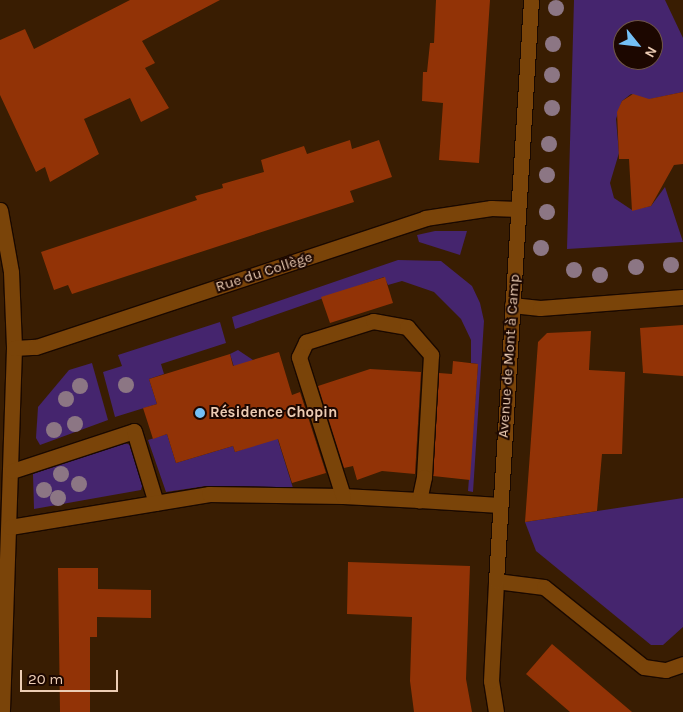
<!DOCTYPE html>
<meta charset="utf-8">
<style>
body{margin:0}
#map{position:relative;width:683px;height:712px;overflow:hidden;background:#391d02;font-family:Karla,sans-serif}
div>[style]{position:absolute}
[style*='--x']{left:calc(var(--x)*1px);top:calc(var(--y)*1px);width:calc(var(--w)*1px);rotate:calc(var(--a)*1deg)}
.green>*{inset:0;background:#45256e}
.building>*{inset:0;background:#923306}
.roads{filter:drop-shadow(1px 0 #1a0900) drop-shadow(-1px 0 #1a0900) drop-shadow(0 1px #1a0900) drop-shadow(0 -1px #1a0900)}
.minor>*{height:15px;margin:-7.5px;padding:0 7.5px;transform-origin:7.5px;border-radius:7.5px;background:#7a4409}
.trees>*{width:16px;height:16px;margin:-8px;border-radius:50%;background:#8c7684}
.dots>*{width:14px;height:14px;translate:-50% -50%;box-sizing:border-box;border:2px solid #1c0700;border-radius:50%}
span{translate:-50% -50%;white-space:nowrap;text-align:center;line-height:1.15;-webkit-text-stroke:4px #1c0700;paint-order:stroke}
.street-label{font-size:15px;color:#edcdb4}
.poi-label{font-size:15px;color:#edcdb4;font-weight:700}
.left{translate:0 -50%;text-align:left}
.north{position:absolute;left:613px;top:20px;width:50px;height:50px;box-sizing:border-box;background:#1c0700;border:1px solid #705648;border-radius:50%;rotate:119deg;font-size:14px;font-weight:700;line-height:20px;text-align:center;color:#edcdb4}
.north::after{content:'';display:block;margin:auto;width:18px;height:22px;background:#74c0f6;clip-path:polygon(50% 0,100% 100%,50% 72%,0 100%)}
.scale{position:absolute;left:20px;top:670px;width:98px;height:22px;box-sizing:border-box;border:2px solid #edcdb4;border-top:0;padding-left:6px;font-size:15px;line-height:18px;white-space:nowrap;color:#edcdb4;-webkit-text-stroke:4px #1c0700;paint-order:stroke}
</style>
<div id="map">
<div class="green">
<div style="clip-path:polygon(evenodd,574px 0,665px 0,683px 38px,683px 92px,646px 100px,631px 94px,622px 101px,616px 119px,619px 153px,610px 183px,614px 198px,632px 210px,651px 206px,665px 187px,683px 242px,567px 249px,574px 0,623px 30px,653px 30px,653px 60px,623px 60px,623px 30px)"></div>
<div style="clip-path:polygon(435px 231px,467px 231px,460px 255px,419px 242px,417px 235px)"></div>
<div style="clip-path:polygon(398px 260px,441px 261px,472px 286px,480px 303px,484px 321px,473px 492px,468px 491px,478px 364px,471px 363px,471px 340px,461px 319px,434px 292px,402px 281px,388px 285px,384px 277px,235px 329px,232px 317px)"></div>
<div style="clip-path:polygon(220px 322px,226px 343px,161px 364px,164px 374px,149px 379px,157px 404px,115px 417px,103px 372px,122px 366px,118px 355px)"></div>
<div style="clip-path:polygon(238px 350px,253px 360px,293px 488px,206px 486px,166px 492px,148px 440px,167px 434px,176px 463px,233px 446px,235px 452px,246px 448px,244px 400px,230px 354px)"></div>
<div style="clip-path:polygon(92px 363px,108px 420px,40px 445px,36px 438px,38px 407px,69px 370px)"></div>
<div style="clip-path:polygon(123px 442px,130px 445px,143px 483px,141px 490px,34px 509px,33px 474px)"></div>
<div style="clip-path:polygon(683px 498px,683px 627px,663px 645px,651px 645px,536px 551px,525px 522px)"></div>
</div>
<div class="building">
<div style="clip-path:polygon(130px 0,220px 0,142px 41px,155px 63px,145px 68px,169px 108px,141px 122px,130px 98px,84px 119px,99px 154px,50px 182px,45px 167px,36px 172px,0 95px,0 40px,25px 29px,34px 49px)"></div>
<div style="clip-path:polygon(436px 0,490px 0,479px 163px,439px 160px,443px 103px,422px 101px,423px 72px,427px 72px,430px 43px,434px 43px)"></div>
<div style="clip-path:polygon(683px 92px,683px 164px,674px 165px,651px 206px,632px 211px,629px 159px,619px 159px,617px 112px,622px 101px,633px 94px,649px 99px)"></div>
<div style="clip-path:polygon(350px 140px,352px 149px,379px 140px,392px 177px,350px 191px,354px 202px,72px 294px,68px 285px,54px 290px,41px 252px,197px 200px,195px 196px,223px 188px,222px 184px,264px 172px,261px 160px,304px 146px,307px 154px)"></div>
<div style="clip-path:polygon(385px 277px,393px 303px,330px 323px,321px 297px)"></div>
<div style="clip-path:polygon(683px 325px,683px 376px,643px 373px,640px 328px)"></div>
<div style="clip-path:polygon(591px 331px,589px 370px,625px 372px,622px 454px,602px 454px,597px 511px,525px 522px,538px 342px,547px 333px)"></div>
<div style="clip-path:polygon(279px 352px,292px 395px,300px 392px,326px 473px,292px 483px,278px 439px,235px 452px,233px 446px,176px 463px,167px 434px,153px 439px,143px 408px,157px 404px,149px 379px,230px 354px,233px 366px)"></div>
<div style="clip-path:polygon(453px 361px,478px 364px,470px 480px,433px 476px,439px 373px,452px 374px)"></div>
<div style="clip-path:polygon(370px 369px,421px 372px,415px 474px,382px 471px,357px 480px,353px 466px,344px 468px,318px 386px)"></div>
<div style="clip-path:polygon(348px 562px,470px 566px,466px 679px,472px 712px,414px 712px,410px 681px,412px 617px,347px 614px)"></div>
<div style="clip-path:polygon(58px 568px,98px 568px,98px 589px,151px 590px,151px 618px,97px 617px,97px 637px,90px 637px,90px 712px,60px 712px)"></div>
<div style="clip-path:polygon(552px 644px,632px 712px,570px 712px,526px 674px)"></div>
</div>
<div class="roads">
<div class="minor">
<div style="--x:0;--y:210;--w:63;--a:79.9"></div>
<div style="--x:11;--y:272;--w:76;--a:87.7"></div>
<div style="--x:14;--y:348;--w:364;--a:91.9"></div>
<div style="--x:512;--y:305;--w:28;--a:6"></div>
<div style="--x:540;--y:308;--w:143;--a:-4.4"></div>
<div style="--x:14;--y:348;--w:22;--a:-3"></div>
<div style="--x:36;--y:347;--w:410;--a:-18.3"></div>
<div style="--x:425;--y:218;--w:67;--a:-8.6"></div>
<div style="--x:491;--y:208;--w:27;--a:2"></div>
<div style="--x:12;--y:471;--w:128;--a:-18.2"></div>
<div style="--x:134;--y:431;--w:75;--a:73"></div>
<div style="--x:343;--y:496;--w:76;--a:3"></div>
<div style="--x:10;--y:527;--w:202;--a:-9.4"></div>
<div style="--x:209;--y:494;--w:134;--a:0.9"></div>
<div style="--x:343;--y:496;--w:146;--a:-107.6"></div>
<div style="--x:299;--y:357;--w:17;--a:-65"></div>
<div style="--x:306;--y:342;--w:70;--a:-17.4"></div>
<div style="--x:373;--y:321;--w:35;--a:10"></div>
<div style="--x:407;--y:327;--w:37;--a:49"></div>
<div style="--x:431;--y:355;--w:122;--a:93.3"></div>
<div style="--x:424;--y:477;--w:24;--a:102"></div>
<div style="--x:419;--y:500;--w:81;--a:3.5"></div>
<div style="--x:496;--y:581;--w:48;--a:7.1"></div>
<div style="--x:544;--y:587;--w:128;--a:38.7"></div>
<div style="--x:644;--y:667;--w:22;--a:8"></div>
<div style="--x:666;--y:670;--w:18;--a:-19"></div>
<div style="--x:496;--y:712;--w:31;--a:-99"></div>
<div style="--x:491;--y:681;--w:100;--a:-87.1"></div>
<div style="--x:496;--y:581;--w:582;--a:-86.55"></div>
</div>
</div>
<div class="trees">
<div style="left:556px;top:8px"></div>
<div style="left:553px;top:44px"></div>
<div style="left:552px;top:75px"></div>
<div style="left:552px;top:108px"></div>
<div style="left:549px;top:144px"></div>
<div style="left:547px;top:175px"></div>
<div style="left:547px;top:212px"></div>
<div style="left:541px;top:248px"></div>
<div style="left:671px;top:265px"></div>
<div style="left:636px;top:267px"></div>
<div style="left:574px;top:270px"></div>
<div style="left:600px;top:275px"></div>
<div style="left:126px;top:385px"></div>
<div style="left:80px;top:386px"></div>
<div style="left:66px;top:399px"></div>
<div style="left:75px;top:424px"></div>
<div style="left:54px;top:430px"></div>
<div style="left:61px;top:474px"></div>
<div style="left:79px;top:484px"></div>
<div style="left:44px;top:490px"></div>
<div style="left:58px;top:498px"></div>
</div>
<div class="dots">
<div style="left:200px;top:413px;background:#74c0f6"></div>
</div>
<div class="street-label">
<span style="left:264px;top:272px;rotate:-18deg">Rue du Collège</span>
<span style="left:509px;top:356px;rotate:-86deg">Avenue de Mont à Camp</span>
</div>
<div class="poi-label">
<span class="left" style="left:210px;top:413px">Résidence Chopin</span>
</div>
<div class="north">N</div>
<div class="scale">20 m</div>
</div>
